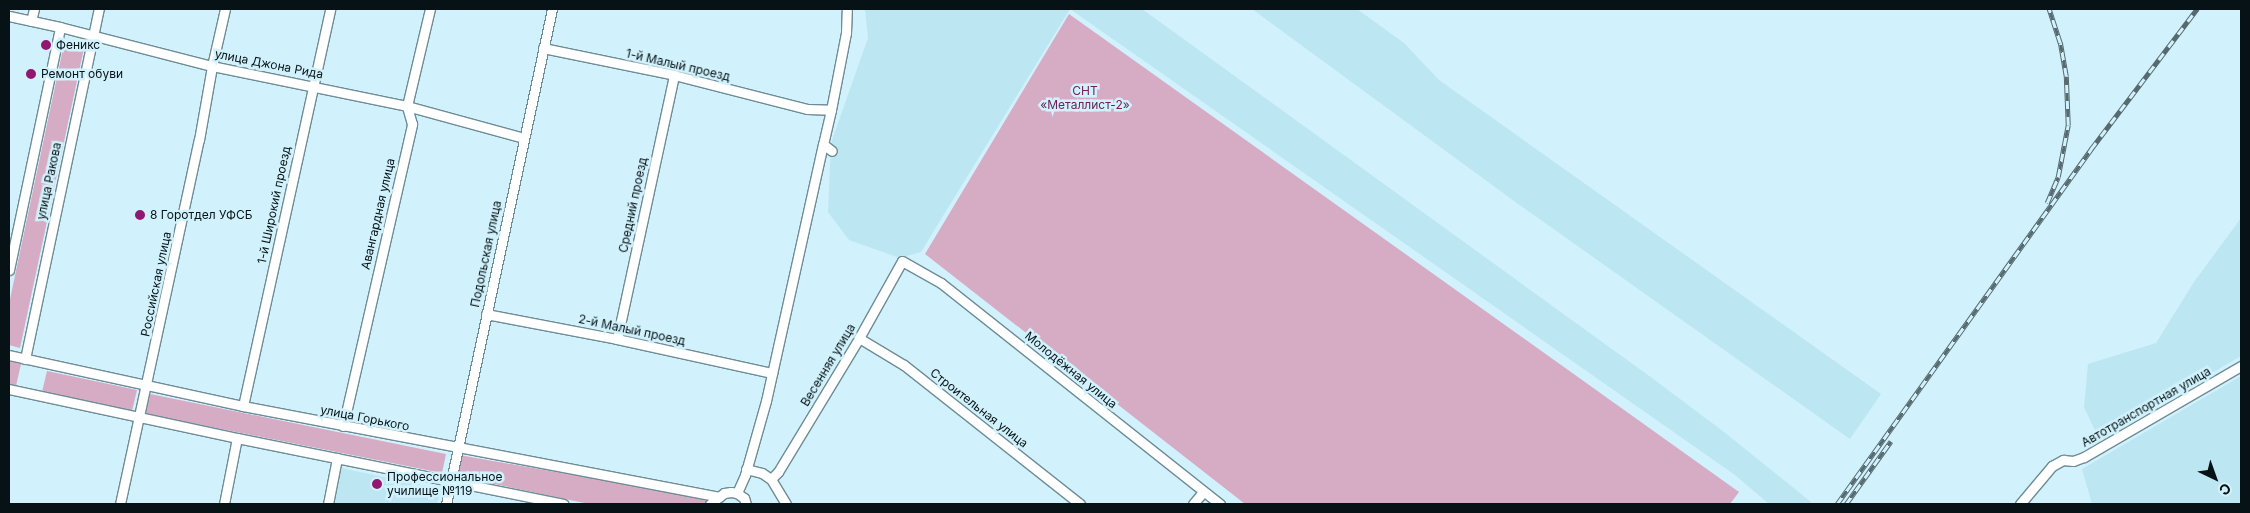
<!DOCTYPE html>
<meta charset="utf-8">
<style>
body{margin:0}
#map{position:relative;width:2250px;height:513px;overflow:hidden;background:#d1f2fc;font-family:Inter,sans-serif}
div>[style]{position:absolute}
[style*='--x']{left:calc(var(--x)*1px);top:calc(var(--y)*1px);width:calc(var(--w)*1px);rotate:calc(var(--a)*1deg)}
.built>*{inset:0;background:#bce6f2}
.green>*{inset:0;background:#d6acc5}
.roads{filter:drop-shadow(1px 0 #6e8c95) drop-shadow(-1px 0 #6e8c95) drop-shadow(0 1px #6e8c95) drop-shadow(0 -1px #6e8c95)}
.minor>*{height:9px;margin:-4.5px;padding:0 4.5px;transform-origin:4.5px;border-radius:4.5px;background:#fff}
.rail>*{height:4.5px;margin-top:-2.25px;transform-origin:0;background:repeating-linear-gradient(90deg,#d1f2fc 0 8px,#566a70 0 16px);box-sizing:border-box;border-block:1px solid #566a70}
.dots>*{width:14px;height:14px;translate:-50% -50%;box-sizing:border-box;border:2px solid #d1f2fc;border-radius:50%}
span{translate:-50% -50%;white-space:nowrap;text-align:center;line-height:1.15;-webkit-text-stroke:5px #d1f2fc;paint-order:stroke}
.poi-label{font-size:12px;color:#071216}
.left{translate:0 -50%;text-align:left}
.street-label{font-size:12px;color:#071216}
.park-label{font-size:12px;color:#6e2156}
.frame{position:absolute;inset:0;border:10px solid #071216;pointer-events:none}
.north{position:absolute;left:2190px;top:453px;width:50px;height:50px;-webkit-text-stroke:4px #d1f2fc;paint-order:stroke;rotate:138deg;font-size:14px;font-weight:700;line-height:20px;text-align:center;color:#071216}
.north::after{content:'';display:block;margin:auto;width:18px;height:22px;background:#071216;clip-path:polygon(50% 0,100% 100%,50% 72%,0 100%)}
</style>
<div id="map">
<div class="built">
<div style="clip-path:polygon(865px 9px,1070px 9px,921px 252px,900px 258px,849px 240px,828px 212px,831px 143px,868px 38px)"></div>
<div style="clip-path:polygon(1070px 9px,1142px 9px,1652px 378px,1724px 432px,1811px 502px,1809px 504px,1769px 504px,1735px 475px)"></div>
<div style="clip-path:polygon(1252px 9px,1357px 9px,1404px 43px,1439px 80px,1881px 394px,1850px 439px,1514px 201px)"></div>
<div style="clip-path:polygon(2241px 218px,2241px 356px,2099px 439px,2084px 407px,2088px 364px,2156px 343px,2194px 282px)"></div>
<div style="clip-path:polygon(2241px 376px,2241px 504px,2092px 504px,2082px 469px)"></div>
<div style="clip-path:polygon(341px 468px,441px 489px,437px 504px,333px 504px)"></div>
</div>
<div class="green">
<div style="clip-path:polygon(1069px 14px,1739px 492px,1730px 504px,1245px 504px,925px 254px)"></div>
<div style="clip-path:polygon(64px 44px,84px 48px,20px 348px,9px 345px,9px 304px)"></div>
<div style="clip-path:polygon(9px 361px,21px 364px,16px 386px,9px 384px)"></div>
<div style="clip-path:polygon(47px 371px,137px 390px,132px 411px,42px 392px)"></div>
<div style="clip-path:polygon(150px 394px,446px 454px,442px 473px,146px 414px)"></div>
<div style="clip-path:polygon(459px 455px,715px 500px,715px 504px,589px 504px,456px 476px)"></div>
</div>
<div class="roads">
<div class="minor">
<div style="--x:9;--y:16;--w:52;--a:12.2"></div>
<div style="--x:60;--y:27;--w:157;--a:14.4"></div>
<div style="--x:212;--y:66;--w:199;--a:11.6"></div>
<div style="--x:407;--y:106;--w:121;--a:15.3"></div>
<div style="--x:31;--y:21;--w:12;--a:-76"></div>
<div style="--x:543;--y:48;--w:134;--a:11.6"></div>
<div style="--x:674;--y:75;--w:137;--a:14.3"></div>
<div style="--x:807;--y:109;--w:24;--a:2"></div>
<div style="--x:831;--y:110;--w:35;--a:103"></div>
<div style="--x:823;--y:144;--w:11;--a:38"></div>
<div style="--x:831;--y:110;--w:78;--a:-79"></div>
<div style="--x:846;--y:33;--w:24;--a:-88"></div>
<div style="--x:9;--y:270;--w:248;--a:-78.1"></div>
<div style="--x:486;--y:314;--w:133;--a:10.8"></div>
<div style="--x:617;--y:339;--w:159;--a:12.4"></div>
<div style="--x:859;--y:338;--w:52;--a:31"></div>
<div style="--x:904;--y:365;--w:224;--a:38.3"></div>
<div style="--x:617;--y:339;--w:270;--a:-77.8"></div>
<div style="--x:9;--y:355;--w:239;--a:12.3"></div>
<div style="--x:243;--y:406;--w:485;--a:10.8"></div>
<div style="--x:25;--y:359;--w:358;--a:-78.1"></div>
<div style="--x:9;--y:389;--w:233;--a:12.1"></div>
<div style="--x:237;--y:438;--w:333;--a:11.4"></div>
<div style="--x:243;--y:406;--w:406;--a:-77.6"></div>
<div style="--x:343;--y:426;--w:310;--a:-77.1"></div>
<div style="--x:412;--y:124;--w:19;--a:-106"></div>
<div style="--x:407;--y:106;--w:100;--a:-76.7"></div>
<div style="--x:746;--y:469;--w:16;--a:14"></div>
<div style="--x:762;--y:473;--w:11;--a:34"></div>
<div style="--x:771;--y:479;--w:29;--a:59"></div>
<div style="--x:771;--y:479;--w:10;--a:-45"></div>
<div style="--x:778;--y:472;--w:157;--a:-58.8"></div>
<div style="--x:859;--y:338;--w:88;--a:-60.8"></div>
<div style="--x:902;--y:261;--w:45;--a:29.4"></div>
<div style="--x:941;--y:283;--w:356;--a:38.4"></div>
<div style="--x:737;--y:493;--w:20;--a:-66"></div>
<div style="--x:745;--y:475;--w:77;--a:-74.2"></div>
<div style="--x:766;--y:401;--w:263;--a:-77.5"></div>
<div style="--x:120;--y:504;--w:372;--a:-77.8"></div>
<div style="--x:199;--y:140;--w:75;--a:-80"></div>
<div style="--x:212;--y:66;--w:58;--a:-77.2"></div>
<div style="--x:224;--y:504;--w:67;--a:-78.9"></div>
<div style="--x:328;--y:504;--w:47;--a:-78.9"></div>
<div style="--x:446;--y:504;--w:506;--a:-77.91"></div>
<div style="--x:710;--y:504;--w:18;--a:-38"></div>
<div style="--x:724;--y:493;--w:7;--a:-8"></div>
<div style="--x:731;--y:492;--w:6;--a:9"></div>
<div style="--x:737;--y:493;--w:9;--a:36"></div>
<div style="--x:744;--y:498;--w:6;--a:72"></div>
<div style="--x:1193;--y:504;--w:16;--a:-50"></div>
<div style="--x:2020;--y:504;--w:50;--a:-49.9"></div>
<div style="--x:2052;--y:466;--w:13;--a:-29"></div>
<div style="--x:2063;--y:460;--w:10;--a:6"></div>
<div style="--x:2073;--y:461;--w:12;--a:-20"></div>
<div style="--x:2084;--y:457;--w:181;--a:-30.1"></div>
</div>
</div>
<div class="rail">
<div style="--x:2047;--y:203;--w:28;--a:-67"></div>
<div style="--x:2058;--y:177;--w:53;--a:-79.1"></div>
<div style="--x:2068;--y:125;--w:49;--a:-92.3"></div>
<div style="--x:2066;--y:76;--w:34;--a:-100"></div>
<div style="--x:2060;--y:43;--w:36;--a:-108"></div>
<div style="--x:1837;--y:504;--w:437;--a:-54.4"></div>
<div style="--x:2091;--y:149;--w:176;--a:-52.9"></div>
<div style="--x:1846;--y:504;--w:77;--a:-54.5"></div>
</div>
<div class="dots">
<div style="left:46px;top:45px;background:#931671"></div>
<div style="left:31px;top:74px;background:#931671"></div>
<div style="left:140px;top:215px;background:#931671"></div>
<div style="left:377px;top:484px;background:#931671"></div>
</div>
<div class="poi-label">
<span class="left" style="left:56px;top:45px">Феникс</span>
<span class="left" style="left:41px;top:74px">Ремонт обуви</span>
<span class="left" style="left:150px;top:215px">8 Горотдел УФСБ</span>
<span class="left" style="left:387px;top:484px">Профессиональное<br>училище №119</span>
</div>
<div class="street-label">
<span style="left:269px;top:64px;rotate:11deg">улица Джона Рида</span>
<span style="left:678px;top:65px;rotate:13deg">1-й Малый проезд</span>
<span style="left:49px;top:181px;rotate:-78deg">улица Ракова</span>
<span style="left:274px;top:205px;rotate:-78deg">1-й Широкий проезд</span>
<span style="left:633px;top:205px;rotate:-78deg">Средний проезд</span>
<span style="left:378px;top:214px;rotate:-77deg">Авангардная улица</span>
<span style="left:486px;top:254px;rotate:-78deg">Подольская улица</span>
<span style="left:156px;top:284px;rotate:-78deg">Российская улица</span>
<span style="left:632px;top:330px;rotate:12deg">2-й Малый проезд</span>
<span style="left:828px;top:365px;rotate:-59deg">Весенняя улица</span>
<span style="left:1071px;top:370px;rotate:39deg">Молодёжная улица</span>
<span style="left:2146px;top:407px;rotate:-30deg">Автотранспортная улица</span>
<span style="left:979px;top:408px;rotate:38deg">Строительная улица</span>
<span style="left:365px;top:418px;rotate:11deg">улица Горького</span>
</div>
<div class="park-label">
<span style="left:1085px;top:98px">СНТ<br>«Металлист-2»</span>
</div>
<div class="frame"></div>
<div class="north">С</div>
</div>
